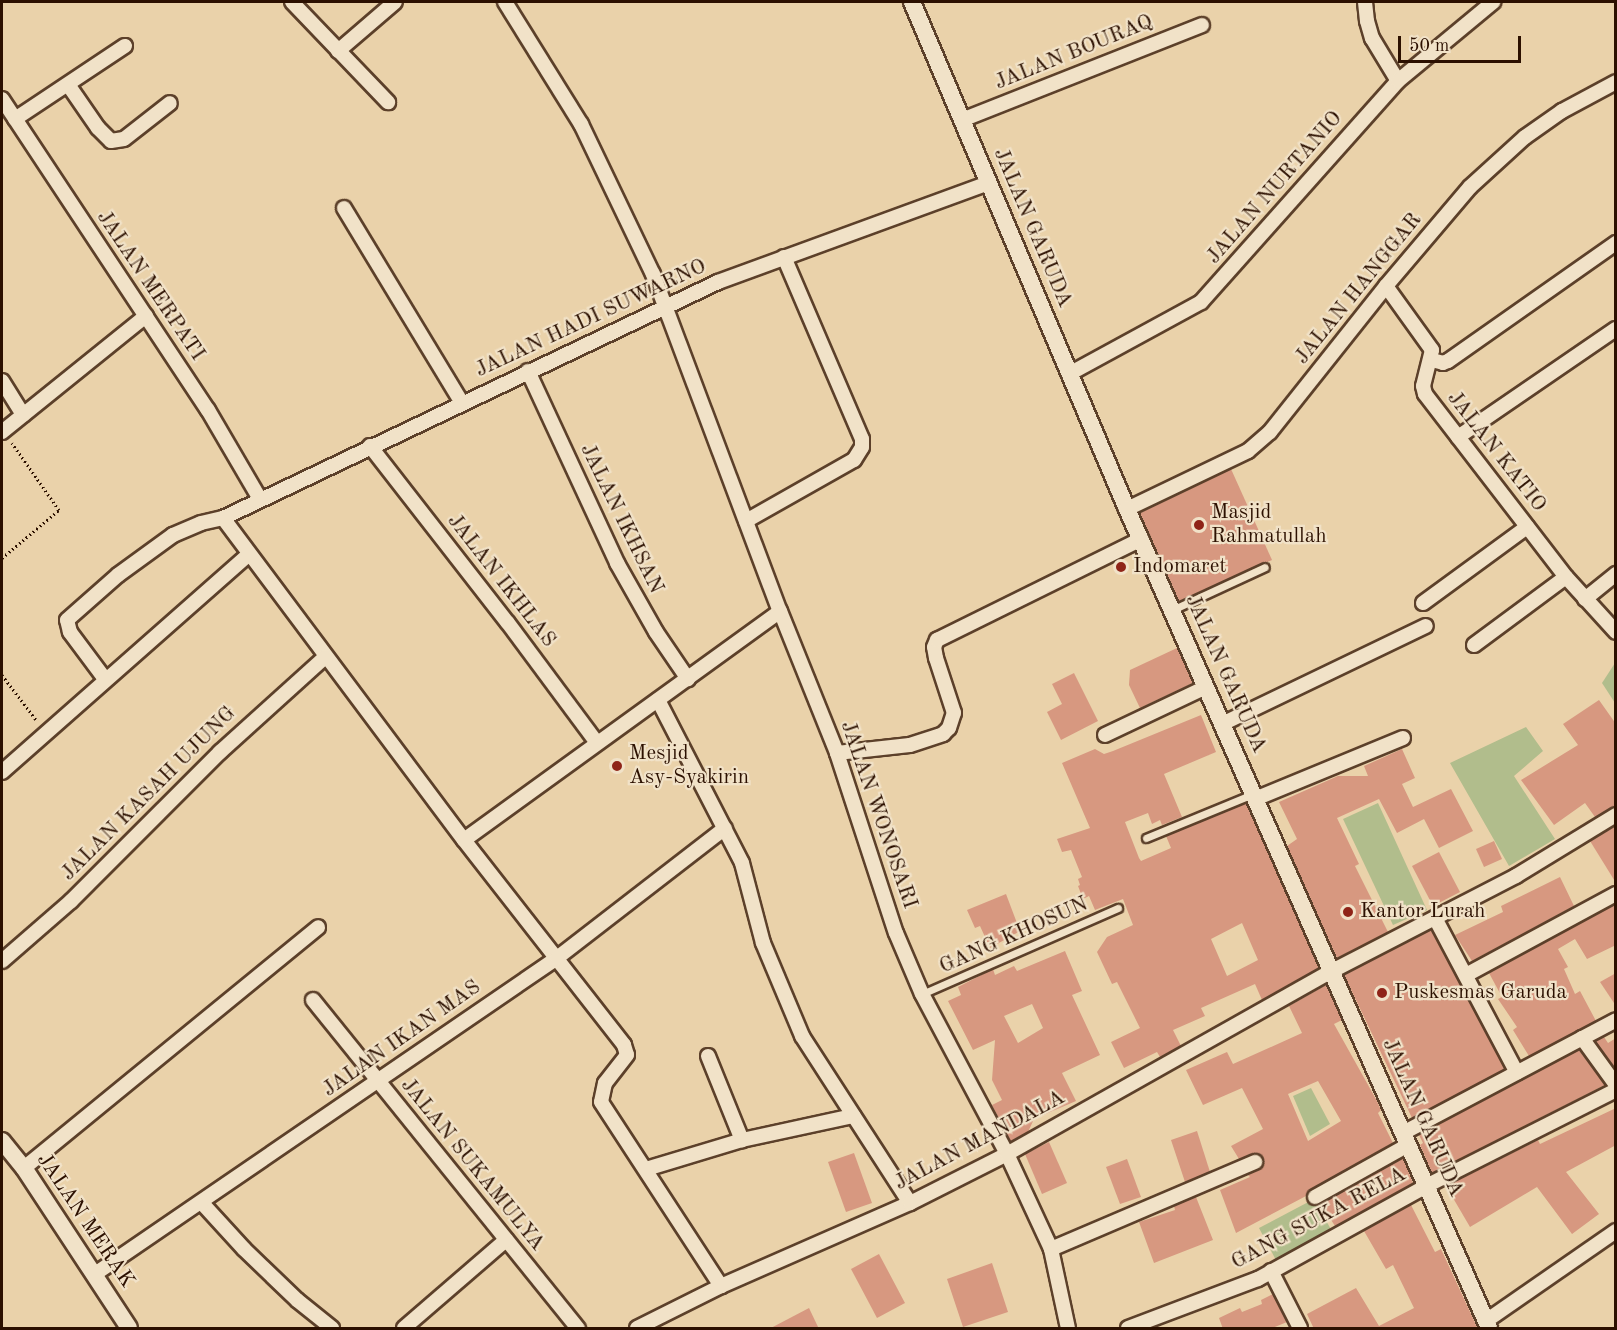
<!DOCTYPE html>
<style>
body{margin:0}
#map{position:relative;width:1617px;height:1330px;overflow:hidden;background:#ead2aa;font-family:"Old Standard TT",serif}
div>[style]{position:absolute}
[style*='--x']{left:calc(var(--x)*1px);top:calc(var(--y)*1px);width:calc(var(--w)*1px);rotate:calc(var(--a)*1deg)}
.green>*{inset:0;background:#b1bd8c}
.building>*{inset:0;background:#d79880}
.path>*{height:3px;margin-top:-1.5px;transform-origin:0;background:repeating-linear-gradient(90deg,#2c1000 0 1.5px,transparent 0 4.5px)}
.roads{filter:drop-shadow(2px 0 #5c402a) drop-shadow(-2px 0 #5c402a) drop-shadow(0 2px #5c402a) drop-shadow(0 -2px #5c402a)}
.service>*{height:7px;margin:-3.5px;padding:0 3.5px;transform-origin:3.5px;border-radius:3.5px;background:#f1e2c8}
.minor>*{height:14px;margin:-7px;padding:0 7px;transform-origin:7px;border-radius:7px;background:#f1e2c8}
.tertiary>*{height:16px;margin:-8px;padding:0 8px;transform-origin:8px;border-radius:8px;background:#f1e2c8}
.dots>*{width:16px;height:16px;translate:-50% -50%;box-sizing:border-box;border:3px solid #f1e2c8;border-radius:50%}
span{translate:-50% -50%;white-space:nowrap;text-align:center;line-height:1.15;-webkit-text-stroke:4.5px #f1e2c8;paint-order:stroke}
.street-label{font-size:21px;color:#2c1000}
.poi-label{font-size:21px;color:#2c1000}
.left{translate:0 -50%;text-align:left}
.frame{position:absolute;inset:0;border:3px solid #2c1000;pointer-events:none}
.scale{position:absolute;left:1398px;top:36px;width:123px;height:27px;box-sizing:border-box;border:3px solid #2c1000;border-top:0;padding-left:8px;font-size:18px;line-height:21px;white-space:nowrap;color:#2c1000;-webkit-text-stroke:4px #f1e2c8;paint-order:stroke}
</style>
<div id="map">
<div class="green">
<div style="clip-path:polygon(1615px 663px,1615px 703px,1602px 683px)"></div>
<div style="clip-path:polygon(1526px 727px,1543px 751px,1514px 776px,1555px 839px,1509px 866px,1450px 763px)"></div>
<div style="clip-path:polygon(1378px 803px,1427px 910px,1393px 925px,1343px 819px)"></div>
<div style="clip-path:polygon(1311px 1088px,1330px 1124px,1310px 1136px,1293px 1096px)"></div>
<div style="clip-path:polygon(1314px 1199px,1333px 1233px,1278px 1264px,1259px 1228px)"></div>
</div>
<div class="building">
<div style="clip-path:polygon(1231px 469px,1272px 560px,1179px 601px,1140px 513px)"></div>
<div style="clip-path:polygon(1177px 648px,1193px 683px,1140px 708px,1129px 685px,1130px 670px)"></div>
<div style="clip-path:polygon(1074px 673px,1098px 721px,1061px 740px,1047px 712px,1062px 704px,1052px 684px)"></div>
<div style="clip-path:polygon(1599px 700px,1616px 724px,1616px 806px,1595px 817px,1585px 803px,1554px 825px,1521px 780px,1578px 745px,1563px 724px)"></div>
<div style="clip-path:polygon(evenodd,1201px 715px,1216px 752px,1164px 774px,1182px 817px,1162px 825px,1160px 820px,1152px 824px,1148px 813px,1125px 822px,1139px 858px,1141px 861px,1171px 848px,1166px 836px,1246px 803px,1319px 968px,1262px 1000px,1255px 984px,1201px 1008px,1205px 1016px,1173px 1030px,1181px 1046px,1160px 1057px,1157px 1052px,1124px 1068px,1111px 1042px,1140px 1028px,1117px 982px,1112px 984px,1097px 952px,1107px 937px,1133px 925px,1123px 899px,1095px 910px,1089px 896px,1083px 899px,1078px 886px,1080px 885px,1078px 879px,1082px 877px,1071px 850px,1062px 852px,1057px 839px,1090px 828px,1062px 763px,1095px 749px,1104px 754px,1113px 751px,1201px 715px,1242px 923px,1258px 960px,1227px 976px,1211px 939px,1242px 923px)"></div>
<div style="clip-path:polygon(1402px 749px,1415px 778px,1402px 784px,1413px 807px,1451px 789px,1473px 831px,1439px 848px,1424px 819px,1397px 833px,1379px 799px,1337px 818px,1359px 864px,1355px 866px,1388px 932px,1337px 958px,1287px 846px,1297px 839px,1279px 802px,1338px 776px,1368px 776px,1364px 766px)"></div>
<div style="clip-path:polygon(1616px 826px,1616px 883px,1590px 841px)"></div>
<div style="clip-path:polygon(1494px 841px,1502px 859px,1484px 867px,1476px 849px)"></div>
<div style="clip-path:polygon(1439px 852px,1460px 892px,1433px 906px,1412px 866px)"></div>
<div style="clip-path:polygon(1560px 877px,1574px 906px,1472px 961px,1455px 935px,1503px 912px,1501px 906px)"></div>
<div style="clip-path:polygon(1006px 894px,1020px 931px,990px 948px,980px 926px,975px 928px,967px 910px)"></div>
<div style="clip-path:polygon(1616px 904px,1616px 945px,1587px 959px,1575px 939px,1558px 949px,1568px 967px,1564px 969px,1575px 994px,1580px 991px,1596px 1021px,1529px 1056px,1513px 1030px,1517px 1027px,1498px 999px,1502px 997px,1489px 973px)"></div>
<div style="clip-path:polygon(1431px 930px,1505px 1069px,1412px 1118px,1344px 975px)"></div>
<div style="clip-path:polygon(evenodd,1065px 951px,1082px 991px,1072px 995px,1100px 1055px,1062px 1073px,1076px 1101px,1034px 1119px,1028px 1132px,1011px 1142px,992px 1105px,1002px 1100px,992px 1080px,995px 1040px,973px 1050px,948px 1001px,961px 995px,958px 987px,993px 969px,995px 975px,1014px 966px,1017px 971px,1065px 951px,1032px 1004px,1043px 1028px,1018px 1043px,1004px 1016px,1032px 1004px)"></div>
<div style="clip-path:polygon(1616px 973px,1616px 1006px,1600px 982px)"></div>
<div style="clip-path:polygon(evenodd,1326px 985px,1342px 1020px,1334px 1024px,1377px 1101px,1381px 1110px,1378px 1113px,1393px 1143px,1311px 1189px,1306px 1196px,1236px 1233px,1220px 1190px,1250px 1177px,1248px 1175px,1259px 1170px,1264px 1162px,1257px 1153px,1239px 1159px,1231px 1146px,1263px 1129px,1242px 1088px,1203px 1105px,1186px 1070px,1227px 1052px,1233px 1064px,1302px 1033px,1289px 1006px,1326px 985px,1318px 1081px,1341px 1121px,1308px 1141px,1288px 1094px,1318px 1081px)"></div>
<div style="clip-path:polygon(1604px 1037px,1608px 1043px,1616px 1038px,1616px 1069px,1595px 1041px)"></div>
<div style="clip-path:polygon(1579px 1050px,1605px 1085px,1432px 1173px,1420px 1145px,1423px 1143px,1419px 1135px)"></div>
<div style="clip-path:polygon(1616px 1108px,1616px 1145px,1566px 1172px,1599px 1214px,1572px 1234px,1537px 1187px,1470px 1227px,1446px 1186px,1538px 1140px,1540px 1144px)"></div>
<div style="clip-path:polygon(1197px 1131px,1210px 1172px,1185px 1182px,1171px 1140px)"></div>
<div style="clip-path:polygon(1049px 1142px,1067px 1183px,1042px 1194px,1025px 1154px)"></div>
<div style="clip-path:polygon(854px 1153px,872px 1203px,846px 1212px,828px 1162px)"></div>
<div style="clip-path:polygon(1403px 1158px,1413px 1183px,1335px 1226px,1321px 1204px)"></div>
<div style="clip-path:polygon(1127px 1159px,1141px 1197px,1120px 1204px,1106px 1167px)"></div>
<div style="clip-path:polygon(1196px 1197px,1213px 1240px,1154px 1263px,1139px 1222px,1175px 1210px,1174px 1206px)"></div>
<div style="clip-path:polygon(1411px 1205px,1435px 1252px,1441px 1249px,1478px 1329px,1314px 1329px,1307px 1314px,1356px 1288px,1379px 1326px,1414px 1308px,1393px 1265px,1386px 1269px,1364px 1231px)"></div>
<div style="clip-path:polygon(879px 1254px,905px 1303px,877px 1318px,851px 1269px)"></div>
<div style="clip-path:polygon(992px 1263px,1008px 1312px,963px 1327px,947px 1279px)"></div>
<div style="clip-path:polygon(1273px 1294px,1287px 1322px,1270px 1329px,1223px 1329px,1219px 1318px,1240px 1308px,1242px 1312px,1262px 1304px,1261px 1300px)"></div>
<div style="clip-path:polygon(809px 1308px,819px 1329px,769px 1329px)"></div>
</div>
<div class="path">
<div style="--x:2;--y:558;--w:75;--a:-40.1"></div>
<div style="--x:59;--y:510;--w:82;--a:-125"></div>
<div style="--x:2;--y:675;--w:58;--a:52.7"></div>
</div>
<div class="roads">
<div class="service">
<div style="--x:1172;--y:610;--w:102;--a:-24.8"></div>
<div style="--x:1146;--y:838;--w:116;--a:-22.4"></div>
<div style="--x:922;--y:994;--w:214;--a:-23.7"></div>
</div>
<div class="minor">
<div style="--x:292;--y:2;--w:139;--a:46.2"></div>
<div style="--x:505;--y:2;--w:144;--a:58.1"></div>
<div style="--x:581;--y:124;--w:166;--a:64.4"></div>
<div style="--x:653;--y:274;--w:360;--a:69.4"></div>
<div style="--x:780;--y:611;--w:153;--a:68.1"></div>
<div style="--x:837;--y:753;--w:189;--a:71.9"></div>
<div style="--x:896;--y:933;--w:66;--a:66.9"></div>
<div style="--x:922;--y:994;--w:181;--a:62"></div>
<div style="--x:1007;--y:1154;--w:105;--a:65.1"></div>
<div style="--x:1051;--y:1249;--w:81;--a:77.9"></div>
<div style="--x:1365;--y:2;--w:19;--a:84"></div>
<div style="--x:1367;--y:21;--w:18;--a:74"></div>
<div style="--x:1372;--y:38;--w:50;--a:58.8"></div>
<div style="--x:338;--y:51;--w:75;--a:-40.7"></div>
<div style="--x:69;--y:86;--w:51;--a:55.4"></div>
<div style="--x:98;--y:128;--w:18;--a:45"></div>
<div style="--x:111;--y:141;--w:13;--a:-9"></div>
<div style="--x:124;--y:139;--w:58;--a:-38"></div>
<div style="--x:2;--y:99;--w:373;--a:56.5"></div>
<div style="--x:208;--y:410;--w:103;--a:59.7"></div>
<div style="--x:15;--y:119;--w:132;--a:-33.6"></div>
<div style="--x:962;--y:120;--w:258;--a:-21.6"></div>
<div style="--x:344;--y:208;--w:228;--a:58.8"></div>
<div style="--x:1386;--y:286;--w:79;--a:54.3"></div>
<div style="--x:1432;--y:350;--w:37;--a:104"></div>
<div style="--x:1423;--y:386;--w:8;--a:76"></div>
<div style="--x:1425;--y:394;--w:231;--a:52.4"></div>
<div style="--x:1566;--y:577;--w:74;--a:47.7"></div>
<div style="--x:1432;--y:360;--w:11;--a:15"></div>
<div style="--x:1443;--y:363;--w:5;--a:-22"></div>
<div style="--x:1448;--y:361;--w:205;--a:-35.1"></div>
<div style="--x:528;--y:371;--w:212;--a:65.1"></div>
<div style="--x:617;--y:563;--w:79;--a:60.5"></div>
<div style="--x:656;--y:632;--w:57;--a:55.8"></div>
<div style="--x:1069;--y:374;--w:150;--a:-28.6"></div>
<div style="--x:1201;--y:302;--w:296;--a:-48.3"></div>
<div style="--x:1398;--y:81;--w:124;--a:-39.7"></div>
<div style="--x:2;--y:381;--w:40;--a:58"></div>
<div style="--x:2;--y:432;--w:185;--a:-38.9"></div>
<div style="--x:1458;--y:437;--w:191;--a:-34.4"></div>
<div style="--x:370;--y:446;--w:224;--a:52.1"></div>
<div style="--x:508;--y:623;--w:149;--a:53.4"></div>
<div style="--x:1127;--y:509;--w:134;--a:-25.6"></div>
<div style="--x:1248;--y:451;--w:29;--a:-41"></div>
<div style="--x:1270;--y:432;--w:186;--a:-51.5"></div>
<div style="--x:1386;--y:286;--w:130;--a:-49.7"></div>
<div style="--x:1470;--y:187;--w:74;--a:-42.3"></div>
<div style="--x:1525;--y:137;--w:45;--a:-35.1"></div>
<div style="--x:1562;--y:111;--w:61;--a:-28.2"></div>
<div style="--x:223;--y:518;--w:402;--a:53.2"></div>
<div style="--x:464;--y:840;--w:260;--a:52"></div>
<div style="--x:624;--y:1045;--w:10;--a:73"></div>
<div style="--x:627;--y:1055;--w:36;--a:128"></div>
<div style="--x:605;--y:1083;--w:19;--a:102"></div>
<div style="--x:601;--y:1102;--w:220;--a:56.9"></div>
<div style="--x:746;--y:521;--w:124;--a:-29.5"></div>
<div style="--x:854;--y:460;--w:15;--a:-58"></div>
<div style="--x:862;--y:447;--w:8;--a:-90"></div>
<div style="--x:862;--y:439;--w:198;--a:-113.2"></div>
<div style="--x:1585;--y:599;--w:40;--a:-39"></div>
<div style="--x:1423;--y:603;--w:129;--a:-36.2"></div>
<div style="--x:1474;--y:645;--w:114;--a:-36.5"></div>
<div style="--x:105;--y:679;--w:59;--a:-126.7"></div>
<div style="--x:70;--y:632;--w:12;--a:-104"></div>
<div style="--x:67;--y:620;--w:68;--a:-41.4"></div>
<div style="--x:118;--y:575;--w:68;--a:-36"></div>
<div style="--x:173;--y:535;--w:30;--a:-23"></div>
<div style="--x:201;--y:523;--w:23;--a:-13"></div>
<div style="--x:223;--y:518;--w:548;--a:-25.49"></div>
<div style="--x:718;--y:282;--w:288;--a:-20.1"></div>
<div style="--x:658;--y:700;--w:183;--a:62.7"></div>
<div style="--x:742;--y:863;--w:83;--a:75.3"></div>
<div style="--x:763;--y:943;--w:101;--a:67.2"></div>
<div style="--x:802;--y:1036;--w:199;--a:57.1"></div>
<div style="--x:1222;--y:724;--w:226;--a:-25.7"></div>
<div style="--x:1105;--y:735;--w:112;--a:-25.4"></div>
<div style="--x:837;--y:753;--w:73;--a:-6.3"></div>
<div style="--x:910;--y:745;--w:35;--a:-18"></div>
<div style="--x:943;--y:734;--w:8;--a:-45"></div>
<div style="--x:949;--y:728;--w:16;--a:-72"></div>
<div style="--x:954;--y:713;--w:58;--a:-108.1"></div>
<div style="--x:936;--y:658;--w:11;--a:-100"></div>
<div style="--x:934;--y:647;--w:8;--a:-67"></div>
<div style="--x:937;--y:640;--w:228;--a:-26.3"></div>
<div style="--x:2;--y:772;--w:328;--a:-41.4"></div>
<div style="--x:1255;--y:799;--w:160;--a:-22.4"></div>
<div style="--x:464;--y:840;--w:390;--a:-35.9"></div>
<div style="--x:1435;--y:918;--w:175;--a:62.1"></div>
<div style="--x:2;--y:961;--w:91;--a:-41"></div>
<div style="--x:71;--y:901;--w:211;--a:-45"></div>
<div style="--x:220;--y:752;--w:142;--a:-42.1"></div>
<div style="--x:1466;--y:975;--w:170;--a:-28.4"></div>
<div style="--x:313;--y:1000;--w:422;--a:51.1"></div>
<div style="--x:1582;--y:1038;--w:58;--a:54.1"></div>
<div style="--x:708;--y:1056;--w:91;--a:68"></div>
<div style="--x:1403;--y:1133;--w:241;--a:-27.9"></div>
<div style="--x:24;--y:1168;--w:380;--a:-39.3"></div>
<div style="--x:646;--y:1169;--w:100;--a:-16.8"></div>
<div style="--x:742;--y:1140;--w:114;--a:-12.2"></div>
<div style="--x:1315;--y:1197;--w:107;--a:-29.2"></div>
<div style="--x:202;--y:1203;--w:62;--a:47.6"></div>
<div style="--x:244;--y:1249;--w:74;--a:43.9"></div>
<div style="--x:297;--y:1300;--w:45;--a:38.7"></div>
<div style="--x:1051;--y:1249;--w:222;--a:-23.1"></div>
<div style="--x:1271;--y:1271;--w:64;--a:63"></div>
<div style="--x:95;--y:1274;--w:560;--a:-34.37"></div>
<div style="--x:557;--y:958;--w:212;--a:-37.7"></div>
<div style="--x:1486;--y:1321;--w:158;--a:-34.7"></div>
<div style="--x:404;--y:1328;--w:135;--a:-40.8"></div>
<div style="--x:637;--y:1328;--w:94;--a:-26.6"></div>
<div style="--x:721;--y:1286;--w:206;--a:-23.7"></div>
<div style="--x:910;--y:1203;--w:109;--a:-26.8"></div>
<div style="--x:1007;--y:1154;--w:373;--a:-29.4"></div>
<div style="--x:1332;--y:971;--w:207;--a:-27.3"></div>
<div style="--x:1516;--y:876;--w:117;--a:-31.4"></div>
<div style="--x:1128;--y:1328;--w:139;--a:-20.7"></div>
<div style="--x:1258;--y:1279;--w:194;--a:-28.9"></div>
<div style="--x:1428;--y:1185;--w:211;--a:-26.8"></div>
</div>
<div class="tertiary">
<div style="--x:912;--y:2;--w:551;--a:67.02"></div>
<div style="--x:1127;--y:509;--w:895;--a:66.15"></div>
<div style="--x:2;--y:1141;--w:35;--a:51"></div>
<div style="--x:24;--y:1168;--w:191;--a:56.7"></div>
</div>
</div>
<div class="dots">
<div style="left:1199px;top:525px;background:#8f2418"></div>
<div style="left:1121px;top:567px;background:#8f2418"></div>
<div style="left:617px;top:766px;background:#8f2418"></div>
<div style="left:1348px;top:912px;background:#8f2418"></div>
<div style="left:1382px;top:993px;background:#8f2418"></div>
</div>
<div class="street-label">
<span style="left:1074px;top:53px;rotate:-22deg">JALAN BOURAQ</span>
<span style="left:1275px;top:188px;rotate:-49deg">JALAN NURTANIO</span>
<span style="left:1032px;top:228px;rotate:67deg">JALAN GARUDA</span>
<span style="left:150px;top:286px;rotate:56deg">JALAN MERPATI</span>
<span style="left:1359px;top:289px;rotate:-51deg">JALAN HANGGAR</span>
<span style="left:591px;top:319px;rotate:-25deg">JALAN HADI SUWARNO</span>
<span style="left:1496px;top:452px;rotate:52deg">JALAN KATIO</span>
<span style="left:621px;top:519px;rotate:64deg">JALAN IKHSAN</span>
<span style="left:501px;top:581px;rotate:52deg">JALAN IKHLAS</span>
<span style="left:1225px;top:674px;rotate:66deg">JALAN GARUDA</span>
<span style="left:149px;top:794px;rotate:-45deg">JALAN KASAH UJUNG</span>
<span style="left:878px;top:815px;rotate:71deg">JALAN WONOSARI</span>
<span style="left:1014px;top:936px;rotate:-24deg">GANG KHOSUN</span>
<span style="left:402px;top:1039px;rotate:-35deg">JALAN IKAN MAS</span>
<span style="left:1422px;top:1118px;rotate:66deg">JALAN GARUDA</span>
<span style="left:980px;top:1141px;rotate:-28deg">JALAN MANDALA</span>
<span style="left:472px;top:1165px;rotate:51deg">JALAN SUKAMULYA</span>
<span style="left:1319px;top:1219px;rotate:-28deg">GANG SUKA RELA</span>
<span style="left:85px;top:1221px;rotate:56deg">JALAN MERAK</span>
</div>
<div class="poi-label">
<span class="left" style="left:1211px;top:525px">Masjid<br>Rahmatullah</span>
<span class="left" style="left:1133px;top:567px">Indomaret</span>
<span class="left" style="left:629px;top:766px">Mesjid<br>Asy-Syakirin</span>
<span class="left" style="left:1360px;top:912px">Kantor Lurah</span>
<span class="left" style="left:1394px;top:993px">Puskesmas Garuda</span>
</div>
<div class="frame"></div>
<div class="scale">50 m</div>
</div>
